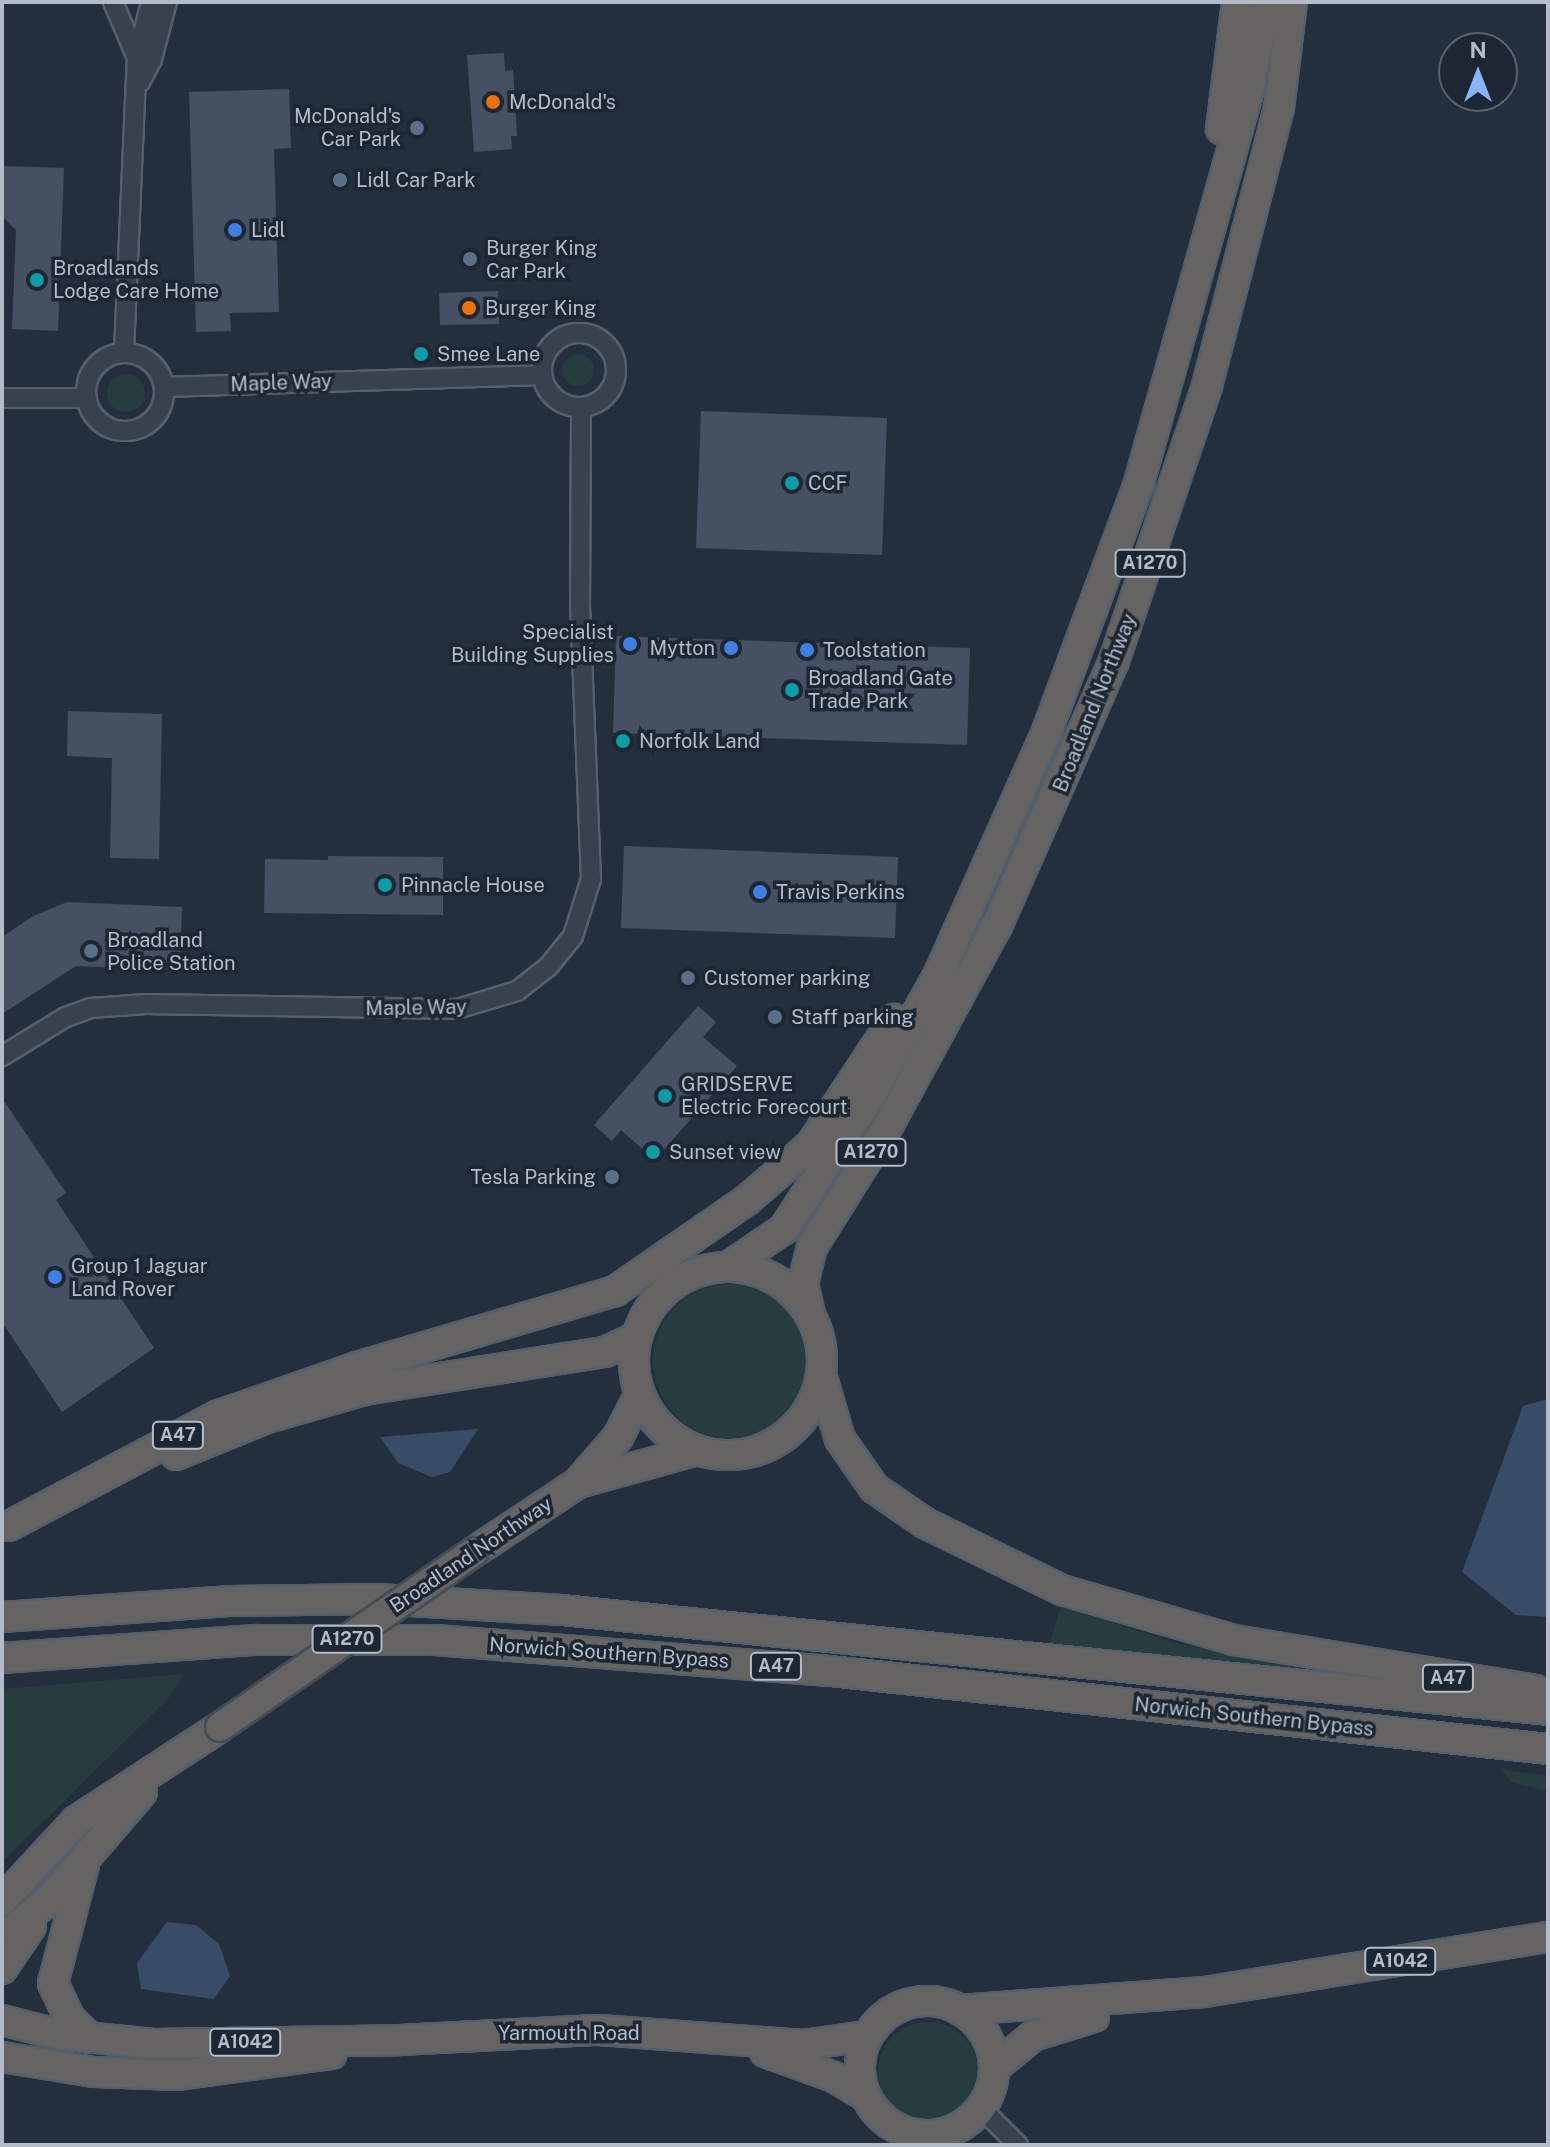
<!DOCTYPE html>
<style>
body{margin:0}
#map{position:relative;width:1550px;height:2147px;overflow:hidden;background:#242f3e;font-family:"Public Sans",sans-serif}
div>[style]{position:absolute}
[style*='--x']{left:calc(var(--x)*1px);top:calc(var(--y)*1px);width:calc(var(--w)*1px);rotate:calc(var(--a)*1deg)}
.green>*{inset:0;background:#263c3f}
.round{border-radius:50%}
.water>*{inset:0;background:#394c67}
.building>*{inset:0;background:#455162}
.roads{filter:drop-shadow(2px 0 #565f6c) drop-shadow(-2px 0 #565f6c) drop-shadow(0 2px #565f6c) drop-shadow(0 -2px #565f6c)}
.minor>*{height:18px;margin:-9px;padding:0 9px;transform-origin:9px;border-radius:9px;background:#38414e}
.minor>.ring{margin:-9px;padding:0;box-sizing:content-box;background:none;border:18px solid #38414e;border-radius:50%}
.trunk>*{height:28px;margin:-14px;padding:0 14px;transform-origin:14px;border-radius:14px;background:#656462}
.trunk>.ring{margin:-14px;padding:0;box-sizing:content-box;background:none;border:28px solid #656462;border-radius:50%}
.bridges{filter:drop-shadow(2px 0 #434c59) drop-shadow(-2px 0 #434c59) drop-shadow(0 2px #434c59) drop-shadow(0 -2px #434c59)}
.trunk-bridge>*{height:28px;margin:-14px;padding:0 14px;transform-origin:14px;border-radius:14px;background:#656462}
.dots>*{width:22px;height:22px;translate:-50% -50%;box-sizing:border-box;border:4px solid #1d2633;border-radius:50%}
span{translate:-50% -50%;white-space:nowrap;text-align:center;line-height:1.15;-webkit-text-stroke:7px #1d2633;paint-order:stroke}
.shield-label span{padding:2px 6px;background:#1d2633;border:2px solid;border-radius:6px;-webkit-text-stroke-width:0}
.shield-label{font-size:18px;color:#b4bcc9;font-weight:700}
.poi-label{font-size:20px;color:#b4bcc9}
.left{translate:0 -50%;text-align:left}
.right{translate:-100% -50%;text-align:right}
.street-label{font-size:20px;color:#b4bcc9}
.frame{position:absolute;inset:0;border:4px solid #b4bcc9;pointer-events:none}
.north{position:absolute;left:1438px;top:32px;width:80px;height:80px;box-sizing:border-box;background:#1d2633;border:2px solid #59626f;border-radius:50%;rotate:0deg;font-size:22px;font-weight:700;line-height:32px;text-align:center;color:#b4bcc9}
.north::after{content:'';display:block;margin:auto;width:28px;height:36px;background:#8ab4f8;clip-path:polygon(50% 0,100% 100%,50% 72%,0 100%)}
</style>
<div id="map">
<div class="green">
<div class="round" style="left:562px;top:354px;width:32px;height:32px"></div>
<div class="round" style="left:107px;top:374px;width:38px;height:38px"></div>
<div class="round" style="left:653px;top:1284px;width:154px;height:154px"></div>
<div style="clip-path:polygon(1061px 1605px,1171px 1642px,1350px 1676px,1349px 1680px,1049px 1645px)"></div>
<div style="clip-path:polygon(184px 1674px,168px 1699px,2px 1862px,2px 1689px)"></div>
<div style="clip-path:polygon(1501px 1769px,1548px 1776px,1548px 1791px,1511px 1782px)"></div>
<div class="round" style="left:878px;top:2022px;width:100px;height:100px"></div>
</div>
<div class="water">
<div style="clip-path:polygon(1548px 1399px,1548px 1617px,1516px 1615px,1462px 1572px,1523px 1406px)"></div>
<div style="clip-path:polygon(478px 1429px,450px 1472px,432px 1477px,398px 1463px,380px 1437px)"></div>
<div style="clip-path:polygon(167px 1922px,196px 1925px,219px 1944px,230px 1976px,214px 1999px,141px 1989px,137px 1963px)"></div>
</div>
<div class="building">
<div style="clip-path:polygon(504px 53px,505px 71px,513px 70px,517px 136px,511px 136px,512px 149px,474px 152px,467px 55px)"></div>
<div style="clip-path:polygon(289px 89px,291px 148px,274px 149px,279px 312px,230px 313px,231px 331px,196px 332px,189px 92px)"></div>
<div style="clip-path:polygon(2px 166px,64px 168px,58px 331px,12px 329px,16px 230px,2px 216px)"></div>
<div style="clip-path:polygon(498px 291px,499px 324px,440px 325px,439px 293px)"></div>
<div style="clip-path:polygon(701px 411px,887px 418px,882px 555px,696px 548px)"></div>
<div style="clip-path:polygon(616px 636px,970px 648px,967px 745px,613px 733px)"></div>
<div style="clip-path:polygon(68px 711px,162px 714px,159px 859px,110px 858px,112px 758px,67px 756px)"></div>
<div style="clip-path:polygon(624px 846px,898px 857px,895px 938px,621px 928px)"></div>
<div style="clip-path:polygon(328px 856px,443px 857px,443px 915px,264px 913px,265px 859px,328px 860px)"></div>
<div style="clip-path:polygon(67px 902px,182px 907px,180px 970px,76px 966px,2px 1014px,2px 937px,33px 916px)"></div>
<div style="clip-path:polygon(698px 1006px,716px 1022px,703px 1037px,737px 1066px,655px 1160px,621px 1130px,612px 1141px,594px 1125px)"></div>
<div style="clip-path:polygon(2px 1098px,66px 1193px,56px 1200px,154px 1348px,62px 1412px,2px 1322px)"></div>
</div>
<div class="roads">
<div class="minor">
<div style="--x:113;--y:2;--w:61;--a:66.8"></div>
<div style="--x:140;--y:82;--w:26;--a:-62"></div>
<div style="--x:152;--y:59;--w:59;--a:-75.3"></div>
<div class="ring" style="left:542px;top:333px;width:56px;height:56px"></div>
<div style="--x:124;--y:352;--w:294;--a:-87.5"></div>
<div style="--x:137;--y:58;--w:58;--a:-76"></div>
<div class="ring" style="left:86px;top:353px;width:60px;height:60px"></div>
<div style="--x:164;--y:387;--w:377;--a:-1.8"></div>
<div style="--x:2;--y:398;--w:85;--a:0"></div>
<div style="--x:2;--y:1056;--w:75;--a:-31.4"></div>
<div style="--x:66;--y:1017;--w:27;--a:-20"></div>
<div style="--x:91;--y:1008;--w:55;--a:-4.2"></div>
<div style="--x:146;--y:1004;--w:311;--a:0.9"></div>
<div style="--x:457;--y:1009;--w:63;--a:-16.7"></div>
<div style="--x:517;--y:991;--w:39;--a:-38"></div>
<div style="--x:548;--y:967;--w:40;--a:-51"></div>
<div style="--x:573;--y:936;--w:60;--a:-72.5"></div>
<div style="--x:591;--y:879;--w:272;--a:-92.3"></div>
<div style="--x:580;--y:607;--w:199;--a:-89.7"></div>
<div style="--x:982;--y:2109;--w:51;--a:45"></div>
</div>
<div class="trunk">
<div style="--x:1221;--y:129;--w:128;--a:-82.8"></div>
<div style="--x:728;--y:1267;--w:68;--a:-34.2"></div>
<div style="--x:784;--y:1229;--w:161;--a:-56.9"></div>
<div style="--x:872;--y:1094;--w:137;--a:-60.8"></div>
<div style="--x:939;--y:974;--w:266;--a:-66"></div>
<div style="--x:1047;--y:731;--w:265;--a:-69.6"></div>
<div style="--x:1139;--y:483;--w:412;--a:-74.4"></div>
<div style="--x:1250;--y:86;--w:86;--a:-79.2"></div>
<div class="ring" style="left:634px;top:1267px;width:160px;height:160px"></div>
<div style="--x:810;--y:1314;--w:32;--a:-103"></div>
<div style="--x:803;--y:1283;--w:37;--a:-76"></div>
<div style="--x:812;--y:1247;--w:147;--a:-58"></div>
<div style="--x:890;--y:1122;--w:223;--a:-61.4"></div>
<div style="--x:997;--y:926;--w:290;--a:-66.2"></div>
<div style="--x:1114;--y:661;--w:290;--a:-71.3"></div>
<div style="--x:1207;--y:386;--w:287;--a:-75.5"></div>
<div style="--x:1279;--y:108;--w:107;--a:-83"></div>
<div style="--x:823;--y:1381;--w:60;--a:73.7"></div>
<div style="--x:840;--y:1439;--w:60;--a:55.2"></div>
<div style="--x:874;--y:1488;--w:62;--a:34.5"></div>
<div style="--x:925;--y:1523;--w:153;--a:26.1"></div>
<div style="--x:1062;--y:1590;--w:179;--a:16.2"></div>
<div style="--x:1234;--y:1640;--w:305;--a:9.4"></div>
<div style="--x:176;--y:1455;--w:98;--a:-22.1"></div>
<div style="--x:267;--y:1418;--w:101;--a:-16.1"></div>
<div style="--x:364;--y:1390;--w:244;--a:-9"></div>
<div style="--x:605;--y:1352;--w:35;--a:-25"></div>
<div style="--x:578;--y:1483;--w:123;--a:-15.5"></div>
<div style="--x:9;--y:1526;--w:238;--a:-27.9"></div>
<div style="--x:219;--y:1415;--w:146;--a:-19.2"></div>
<div style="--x:357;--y:1367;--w:269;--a:-16.4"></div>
<div style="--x:615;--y:1291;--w:160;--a:-34.6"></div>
<div style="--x:747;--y:1200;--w:84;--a:-40.7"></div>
<div style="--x:811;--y:1145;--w:151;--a:-56.6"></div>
<div style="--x:474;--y:1552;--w:125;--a:-33.6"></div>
<div style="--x:578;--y:1483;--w:61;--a:-49"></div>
<div style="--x:618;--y:1437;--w:48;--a:-62.9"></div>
<div style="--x:2;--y:1617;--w:231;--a:-4"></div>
<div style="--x:232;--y:1601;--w:145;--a:-0.8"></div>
<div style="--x:377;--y:1599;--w:185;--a:3.4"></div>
<div style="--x:562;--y:1610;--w:991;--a:5.79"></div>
<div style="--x:2;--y:1658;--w:254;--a:-4.1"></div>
<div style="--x:255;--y:1640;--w:180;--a:0"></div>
<div style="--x:435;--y:1640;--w:396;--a:4.5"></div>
<div style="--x:830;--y:1671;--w:722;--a:6.2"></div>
<div style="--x:84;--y:1865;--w:122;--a:104.7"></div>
<div style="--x:53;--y:1983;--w:38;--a:65"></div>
<div style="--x:69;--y:2018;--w:29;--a:44"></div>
<div style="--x:2;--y:1901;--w:109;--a:-47.2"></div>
<div style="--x:76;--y:1821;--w:172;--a:-33.1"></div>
<div style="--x:2;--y:1938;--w:62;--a:-39.1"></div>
<div style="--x:50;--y:1899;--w:141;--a:-49.3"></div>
<div style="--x:2;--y:1969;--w:52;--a:-56"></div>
<div class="ring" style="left:860px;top:2001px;width:106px;height:106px"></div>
<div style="--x:960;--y:2010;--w:245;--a:-4.2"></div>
<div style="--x:1204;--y:1992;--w:348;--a:-9.1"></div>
<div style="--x:2;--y:2020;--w:56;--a:14.5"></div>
<div style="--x:56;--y:2034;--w:100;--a:5.8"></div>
<div style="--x:155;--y:2044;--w:244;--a:-0.9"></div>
<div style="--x:399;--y:2040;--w:200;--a:-2.9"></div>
<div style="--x:599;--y:2030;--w:205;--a:4.2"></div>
<div style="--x:803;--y:2045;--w:65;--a:-8"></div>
<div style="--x:765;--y:2052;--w:73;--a:19.9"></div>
<div style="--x:834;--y:2077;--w:37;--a:31"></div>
<div style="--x:2;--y:2057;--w:93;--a:9.3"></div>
<div style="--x:94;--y:2072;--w:84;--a:2"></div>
<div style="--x:178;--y:2075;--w:155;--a:-7.8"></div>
<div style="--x:994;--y:2068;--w:50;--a:-39.4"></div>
<div style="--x:1033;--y:2036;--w:64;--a:-17.3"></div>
</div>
</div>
<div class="bridges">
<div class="trunk-bridge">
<div style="--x:220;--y:1727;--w:308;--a:-34.6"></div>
</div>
</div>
<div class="dots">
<div style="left:493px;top:102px;background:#e8710a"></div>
<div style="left:417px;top:128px;background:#5c6f8a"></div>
<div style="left:340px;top:180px;background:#5c6f8a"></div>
<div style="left:235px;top:230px;background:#3f7fe0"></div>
<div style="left:470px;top:259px;background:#5c6f8a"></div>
<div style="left:37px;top:280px;background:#0f9aa8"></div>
<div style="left:469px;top:308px;background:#e8710a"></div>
<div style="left:421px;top:354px;background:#0f9aa8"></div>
<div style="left:792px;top:483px;background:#0f9aa8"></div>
<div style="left:630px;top:644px;background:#3f7fe0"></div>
<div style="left:731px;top:648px;background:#3f7fe0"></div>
<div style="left:807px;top:650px;background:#3f7fe0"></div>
<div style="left:792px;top:690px;background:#0f9aa8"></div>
<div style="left:623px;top:741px;background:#0f9aa8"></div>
<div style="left:385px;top:885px;background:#0f9aa8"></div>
<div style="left:760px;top:892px;background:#3f7fe0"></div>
<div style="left:91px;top:951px;background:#5c6f8a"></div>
<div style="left:688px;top:978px;background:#5c6f8a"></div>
<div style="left:775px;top:1017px;background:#5c6f8a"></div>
<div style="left:665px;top:1096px;background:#0f9aa8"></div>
<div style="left:653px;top:1152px;background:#0f9aa8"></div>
<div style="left:612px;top:1177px;background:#5c6f8a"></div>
<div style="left:55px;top:1277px;background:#3f7fe0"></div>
</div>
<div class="shield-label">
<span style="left:1150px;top:563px">A1270</span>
<span style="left:871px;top:1152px">A1270</span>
<span style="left:178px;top:1435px">A47</span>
<span style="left:347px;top:1639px">A1270</span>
<span style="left:776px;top:1666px">A47</span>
<span style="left:1448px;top:1678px">A47</span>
<span style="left:1400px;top:1961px">A1042</span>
<span style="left:245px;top:2042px">A1042</span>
</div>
<div class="poi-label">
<span class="left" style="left:509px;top:102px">McDonald's</span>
<span class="right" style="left:401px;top:128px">McDonald's<br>Car Park</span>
<span class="left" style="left:356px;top:180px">Lidl Car Park</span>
<span class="left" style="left:251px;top:230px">Lidl</span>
<span class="left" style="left:486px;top:260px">Burger King<br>Car Park</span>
<span class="left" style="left:53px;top:280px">Broadlands<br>Lodge Care Home</span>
<span class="left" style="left:485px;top:308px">Burger King</span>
<span class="left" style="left:437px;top:354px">Smee Lane</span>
<span class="left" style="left:808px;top:483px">CCF</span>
<span class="right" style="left:614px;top:644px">Specialist<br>Building Supplies</span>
<span class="right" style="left:715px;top:648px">Mytton</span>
<span class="left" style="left:823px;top:650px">Toolstation</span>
<span class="left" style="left:808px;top:690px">Broadland Gate<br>Trade Park</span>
<span class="left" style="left:639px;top:741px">Norfolk Land</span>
<span class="left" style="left:401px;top:885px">Pinnacle House</span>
<span class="left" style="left:776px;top:892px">Travis Perkins</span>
<span class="left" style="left:107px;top:952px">Broadland<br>Police Station</span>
<span class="left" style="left:704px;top:978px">Customer parking</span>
<span class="left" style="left:791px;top:1017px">Staff parking</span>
<span class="left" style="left:681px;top:1096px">GRIDSERVE<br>Electric Forecourt</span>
<span class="left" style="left:669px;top:1152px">Sunset view</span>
<span class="right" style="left:596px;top:1177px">Tesla Parking</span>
<span class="left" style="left:71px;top:1278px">Group 1 Jaguar<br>Land Rover</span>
</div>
<div class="street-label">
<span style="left:281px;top:383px;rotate:-2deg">Maple Way</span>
<span style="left:1095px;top:703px;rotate:-68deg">Broadland Northway</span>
<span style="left:416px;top:1008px;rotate:-1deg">Maple Way</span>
<span style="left:471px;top:1555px;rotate:-34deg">Broadland Northway</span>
<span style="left:609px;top:1653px;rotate:4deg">Norwich Southern Bypass</span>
<span style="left:1254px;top:1717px;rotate:6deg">Norwich Southern Bypass</span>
<span style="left:569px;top:2033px">Yarmouth Road</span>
</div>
<div class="frame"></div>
<div class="north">N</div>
</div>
